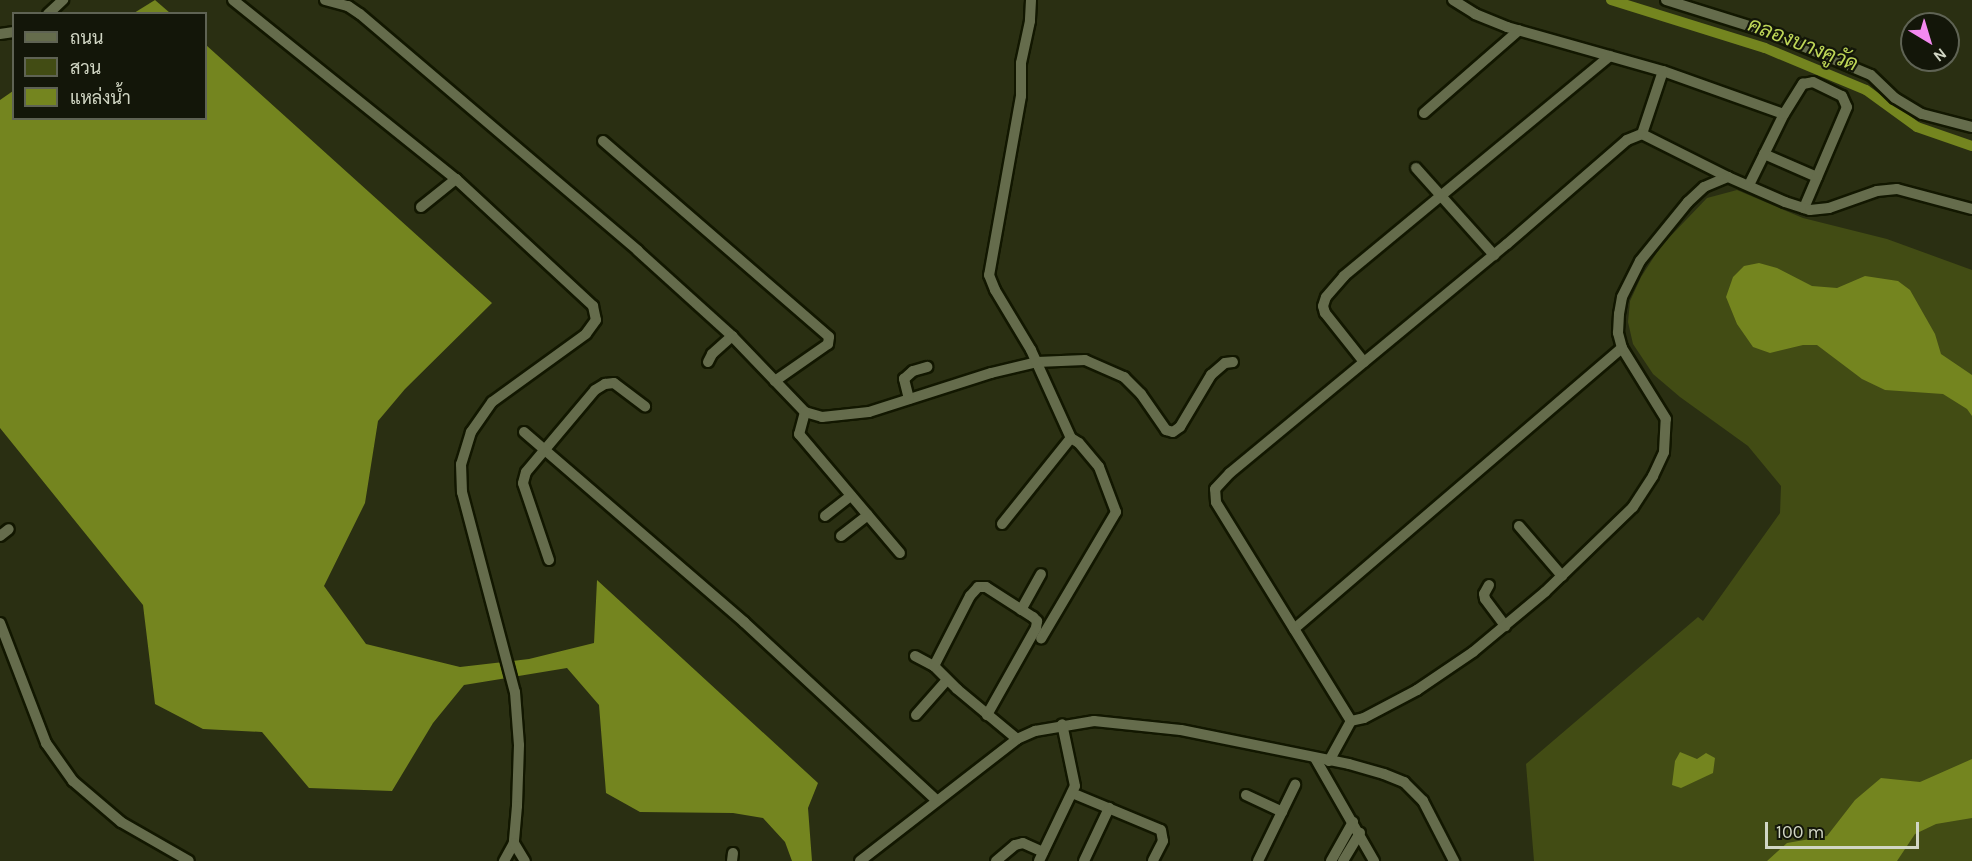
<!DOCTYPE html>
<meta charset="utf-8">
<style>
body{margin:0}
#map{position:relative;width:1972px;height:861px;overflow:hidden;background:#2a2f12;font-family:Karla,Sarabun,sans-serif}
div>[style]{position:absolute}
[style*='--x']{left:calc(var(--x)*1px);top:calc(var(--y)*1px);width:calc(var(--w)*1px);rotate:calc(var(--a)*1deg)}
.green>*{inset:0;background:#424c14}
.water>*{inset:0;background:#74851f}
.canal>*{height:10px;margin:-5px;padding:0 5px;transform-origin:5px;border-radius:5px;background:#74851f}
.roads{filter:drop-shadow(2px 0 #121700) drop-shadow(-2px 0 #121700) drop-shadow(0 2px #121700) drop-shadow(0 -2px #121700)}
.minor>*{height:10px;margin:-5px;padding:0 5px;transform-origin:5px;border-radius:5px;background:#656c4c}
span{translate:-50% -50%;white-space:nowrap;text-align:center;line-height:1.15;-webkit-text-stroke:4.5px #131609;paint-order:stroke}
.water-label{font-size:21px;color:#bed657;font-style:italic}
.legend{position:absolute;left:12px;top:12px;width:195px;height:108px;box-sizing:border-box;background:#131609;border:2px solid #5f6354;margin:0;padding:8px 10px;list-style:none;font-size:18px;color:#d1d6c4}
.legend li{display:flex;align-items:center;gap:12px;height:30px}
.legend b{width:30px;border:2px solid #5f6354}
.north{position:absolute;left:1900px;top:12px;width:60px;height:60px;box-sizing:border-box;background:#131609;border:2px solid #5f6354;border-radius:50%;rotate:142deg;font-size:16px;font-weight:700;line-height:24px;text-align:center;color:#d1d6c4}
.north::after{content:'';display:block;margin:auto;width:21px;height:27px;background:#f489f0;clip-path:polygon(50% 0,100% 100%,50% 72%,0 100%)}
.scale{position:absolute;left:1765px;top:822px;width:154px;height:27px;box-sizing:border-box;border:3px solid #d1d6c4;border-top:0;padding-left:8px;font-size:18px;line-height:21px;white-space:nowrap;color:#d1d6c4;-webkit-text-stroke:4px #131609;paint-order:stroke}
</style>
<div id="map">
<div class="green">
<div style="clip-path:polygon(1737px 190px,1803px 218px,1887px 239px,1972px 270px,1972px 861px,1534px 861px,1526px 764px,1698px 617px,1703px 621px,1780px 513px,1781px 486px,1748px 446px,1680px 397px,1653px 374px,1633px 344px,1628px 322px,1630px 301px,1641px 277px,1661px 246px,1707px 198px)"></div>
</div>
<div class="water">
<div style="clip-path:polygon(155px 0,170px 13px,134px 13px)"></div>
<div style="clip-path:polygon(206px 45px,492px 303px,405px 389px,378px 421px,365px 503px,324px 586px,366px 644px,460px 667px,529px 659px,594px 643px,597px 580px,818px 783px,808px 808px,812px 861px,792px 861px,785px 842px,763px 818px,733px 813px,640px 812px,606px 793px,599px 705px,567px 668px,464px 685px,433px 723px,392px 791px,309px 788px,262px 732px,203px 729px,155px 704px,143px 605px,0 428px,0 100px,13px 91px,14px 118px,206px 118px)"></div>
<div style="clip-path:polygon(1759px 263px,1777px 268px,1812px 286px,1837px 288px,1865px 276px,1898px 281px,1910px 290px,1935px 334px,1941px 354px,1972px 375px,1972px 416px,1967px 409px,1943px 394px,1885px 390px,1862px 379px,1817px 345px,1803px 345px,1770px 353px,1753px 347px,1737px 324px,1726px 297px,1733px 277px,1744px 266px)"></div>
<div style="clip-path:polygon(1680px 752px,1697px 759px,1706px 753px,1715px 758px,1713px 773px,1681px 788px,1672px 785px,1675px 761px)"></div>
<div style="clip-path:polygon(1972px 759px,1972px 818px,1936px 824px,1915px 834px,1897px 861px,1767px 861px,1787px 843px,1827px 836px,1855px 800px,1881px 778px,1920px 782px)"></div>
</div>
<div class="canal">
<div style="--x:1611;--y:0;--w:161;--a:17.3"></div>
<div style="--x:1765;--y:48;--w:109;--a:22.6"></div>
<div style="--x:1866;--y:90;--w:63;--a:36"></div>
<div style="--x:1917;--y:127;--w:58;--a:19.1"></div>
</div>
<div class="roads">
<div class="minor">
<div style="--x:233;--y:0;--w:286;--a:38.8"></div>
<div style="--x:456;--y:179;--w:187;--a:42.8"></div>
<div style="--x:593;--y:306;--w:14;--a:78"></div>
<div style="--x:596;--y:320;--w:17;--a:126"></div>
<div style="--x:586;--y:334;--w:116;--a:144.1"></div>
<div style="--x:492;--y:402;--w:37;--a:125"></div>
<div style="--x:471;--y:432;--w:34;--a:107"></div>
<div style="--x:461;--y:464;--w:28;--a:88"></div>
<div style="--x:462;--y:492;--w:207;--a:75.2"></div>
<div style="--x:515;--y:692;--w:53;--a:85.7"></div>
<div style="--x:519;--y:745;--w:61;--a:91.9"></div>
<div style="--x:517;--y:806;--w:37;--a:95"></div>
<div style="--x:514;--y:843;--w:21;--a:119"></div>
<div style="--x:325;--y:0;--w:24;--a:15"></div>
<div style="--x:348;--y:6;--w:14;--a:34"></div>
<div style="--x:360;--y:14;--w:365;--a:40.4"></div>
<div style="--x:638;--y:251;--w:127;--a:42.1"></div>
<div style="--x:732;--y:336;--w:105;--a:46.2"></div>
<div style="--x:805;--y:412;--w:18;--a:16"></div>
<div style="--x:822;--y:417;--w:47;--a:-6.1"></div>
<div style="--x:869;--y:412;--w:128;--a:-17.7"></div>
<div style="--x:991;--y:373;--w:47;--a:-13.4"></div>
<div style="--x:1037;--y:362;--w:48;--a:-2.4"></div>
<div style="--x:1085;--y:360;--w:43;--a:23.6"></div>
<div style="--x:1124;--y:377;--w:24;--a:45"></div>
<div style="--x:1141;--y:394;--w:44;--a:55.2"></div>
<div style="--x:1166;--y:430;--w:7;--a:16"></div>
<div style="--x:1173;--y:432;--w:9;--a:-36"></div>
<div style="--x:1180;--y:427;--w:61;--a:-59.2"></div>
<div style="--x:1211;--y:375;--w:18;--a:-41"></div>
<div style="--x:1225;--y:363;--w:8;--a:-7"></div>
<div style="--x:1031;--y:0;--w:21;--a:93"></div>
<div style="--x:1030;--y:21;--w:43;--a:102.1"></div>
<div style="--x:1021;--y:63;--w:33;--a:90"></div>
<div style="--x:1021;--y:96;--w:182;--a:100.1"></div>
<div style="--x:989;--y:275;--w:16;--a:68"></div>
<div style="--x:995;--y:290;--w:70;--a:59"></div>
<div style="--x:1031;--y:350;--w:97;--a:65.6"></div>
<div style="--x:1071;--y:438;--w:9;--a:32"></div>
<div style="--x:1079;--y:443;--w:31;--a:50"></div>
<div style="--x:1099;--y:467;--w:48;--a:69.3"></div>
<div style="--x:1116;--y:512;--w:147;--a:120.6"></div>
<div style="--x:1453;--y:0;--w:26;--a:32"></div>
<div style="--x:1475;--y:14;--w:35;--a:22"></div>
<div style="--x:1507;--y:27;--w:162;--a:15.8"></div>
<div style="--x:1663;--y:71;--w:128;--a:19.6"></div>
<div style="--x:1666;--y:0;--w:110;--a:17.4"></div>
<div style="--x:1771;--y:33;--w:108;--a:22.8"></div>
<div style="--x:1871;--y:75;--w:33;--a:44"></div>
<div style="--x:1895;--y:98;--w:31;--a:31"></div>
<div style="--x:1922;--y:114;--w:52;--a:14.6"></div>
<div style="--x:48;--y:14;--w:21;--a:-43"></div>
<div style="--x:0;--y:34;--w:14;--a:-8"></div>
<div style="--x:1424;--y:113;--w:126;--a:-41.1"></div>
<div style="--x:1642;--y:134;--w:66;--a:-71.6"></div>
<div style="--x:603;--y:141;--w:299;--a:40.9"></div>
<div style="--x:829;--y:337;--w:7;--a:98"></div>
<div style="--x:828;--y:344;--w:65;--a:145.1"></div>
<div style="--x:1764;--y:154;--w:58;--a:23.5"></div>
<div style="--x:1416;--y:168;--w:117;--a:48.1"></div>
<div style="--x:1749;--y:185;--w:79;--a:-63.8"></div>
<div style="--x:1784;--y:114;--w:36;--a:-58"></div>
<div style="--x:1803;--y:84;--w:10;--a:-11"></div>
<div style="--x:1813;--y:82;--w:32;--a:26"></div>
<div style="--x:1842;--y:96;--w:12;--a:66"></div>
<div style="--x:1847;--y:107;--w:110;--a:113.1"></div>
<div style="--x:421;--y:207;--w:45;--a:-38.7"></div>
<div style="--x:708;--y:362;--w:9;--a:-63"></div>
<div style="--x:712;--y:354;--w:27;--a:-42"></div>
<div style="--x:1364;--y:362;--w:63;--a:-128.5"></div>
<div style="--x:1325;--y:313;--w:7;--a:-106"></div>
<div style="--x:1323;--y:306;--w:9;--a:-72"></div>
<div style="--x:1326;--y:297;--w:28;--a:-49"></div>
<div style="--x:1344;--y:276;--w:345;--a:-39.6"></div>
<div style="--x:909;--y:399;--w:21;--a:-104"></div>
<div style="--x:904;--y:379;--w:12;--a:-42"></div>
<div style="--x:913;--y:371;--w:15;--a:-16"></div>
<div style="--x:805;--y:412;--w:23;--a:105"></div>
<div style="--x:799;--y:434;--w:156;--a:49.7"></div>
<div style="--x:524;--y:432;--w:291;--a:40.8"></div>
<div style="--x:744;--y:622;--w:262;--a:42.8"></div>
<div style="--x:825;--y:516;--w:33;--a:-38"></div>
<div style="--x:1002;--y:524;--w:110;--a:-51.3"></div>
<div style="--x:1519;--y:526;--w:66;--a:49.3"></div>
<div style="--x:0;--y:536;--w:11;--a:-38"></div>
<div style="--x:841;--y:536;--w:34;--a:-38"></div>
<div style="--x:549;--y:560;--w:81;--a:-108.7"></div>
<div style="--x:523;--y:483;--w:11;--a:-75"></div>
<div style="--x:526;--y:472;--w:107;--a:-49.9"></div>
<div style="--x:595;--y:390;--w:12;--a:-31"></div>
<div style="--x:605;--y:384;--w:9;--a:-6"></div>
<div style="--x:614;--y:383;--w:39;--a:37"></div>
<div style="--x:1489;--y:585;--w:10;--a:119"></div>
<div style="--x:1484;--y:594;--w:5;--a:79"></div>
<div style="--x:1485;--y:599;--w:34;--a:53"></div>
<div style="--x:1021;--y:610;--w:41;--a:-60.9"></div>
<div style="--x:0;--y:623;--w:129;--a:69"></div>
<div style="--x:46;--y:743;--w:47;--a:54.6"></div>
<div style="--x:73;--y:781;--w:63;--a:40.5"></div>
<div style="--x:121;--y:822;--w:78;--a:29.8"></div>
<div style="--x:1294;--y:629;--w:432;--a:-40.6"></div>
<div style="--x:915;--y:656;--w:21;--a:28"></div>
<div style="--x:934;--y:666;--w:33;--a:45"></div>
<div style="--x:957;--y:689;--w:78;--a:39.8"></div>
<div style="--x:934;--y:666;--w:79;--a:-62.8"></div>
<div style="--x:970;--y:596;--w:12;--a:-48"></div>
<div style="--x:978;--y:587;--w:8;--a:0"></div>
<div style="--x:986;--y:587;--w:56;--a:32.6"></div>
<div style="--x:1033;--y:617;--w:6;--a:45"></div>
<div style="--x:1037;--y:621;--w:7;--a:98"></div>
<div style="--x:1036;--y:628;--w:100;--a:119.4"></div>
<div style="--x:916;--y:715;--w:47;--a:-48.5"></div>
<div style="--x:1351;--y:721;--w:257;--a:-121.7"></div>
<div style="--x:1216;--y:502;--w:13;--a:-94"></div>
<div style="--x:1215;--y:489;--w:22;--a:-47"></div>
<div style="--x:1230;--y:473;--w:359;--a:-39.6"></div>
<div style="--x:1507;--y:244;--w:159;--a:-40.9"></div>
<div style="--x:1627;--y:140;--w:16;--a:-22"></div>
<div style="--x:1642;--y:134;--w:96;--a:26.6"></div>
<div style="--x:1315;--y:758;--w:119;--a:60.2"></div>
<div style="--x:1329;--y:761;--w:46;--a:-61.2"></div>
<div style="--x:1351;--y:721;--w:13;--a:-13"></div>
<div style="--x:1364;--y:718;--w:60;--a:-27.8"></div>
<div style="--x:1417;--y:690;--w:68;--a:-34.2"></div>
<div style="--x:1473;--y:652;--w:94;--a:-39.8"></div>
<div style="--x:1545;--y:592;--w:122;--a:-44"></div>
<div style="--x:1633;--y:507;--w:37;--a:-57"></div>
<div style="--x:1653;--y:476;--w:26;--a:-65"></div>
<div style="--x:1664;--y:452;--w:33;--a:-87"></div>
<div style="--x:1666;--y:419;--w:84;--a:-121.8"></div>
<div style="--x:1622;--y:348;--w:16;--a:-105"></div>
<div style="--x:1618;--y:333;--w:19;--a:-87"></div>
<div style="--x:1619;--y:314;--w:17;--a:-80"></div>
<div style="--x:1622;--y:297;--w:40;--a:-63.4"></div>
<div style="--x:1640;--y:261;--w:76;--a:-50.9"></div>
<div style="--x:1688;--y:202;--w:22;--a:-43"></div>
<div style="--x:1704;--y:187;--w:26;--a:-23"></div>
<div style="--x:1728;--y:177;--w:62;--a:23.7"></div>
<div style="--x:1785;--y:202;--w:26;--a:18"></div>
<div style="--x:1810;--y:210;--w:19;--a:-6"></div>
<div style="--x:1829;--y:208;--w:51;--a:-19.5"></div>
<div style="--x:1877;--y:191;--w:20;--a:-6"></div>
<div style="--x:1897;--y:189;--w:78;--a:14.9"></div>
<div style="--x:1072;--y:793;--w:96;--a:22.6"></div>
<div style="--x:1161;--y:830;--w:11;--a:80"></div>
<div style="--x:1163;--y:841;--w:22;--a:117"></div>
<div style="--x:1246;--y:795;--w:40;--a:25"></div>
<div style="--x:514;--y:843;--w:21;--a:59"></div>
<div style="--x:732;--y:861;--w:8;--a:-83"></div>
<div style="--x:860;--y:861;--w:199;--a:-37.8"></div>
<div style="--x:1017;--y:739;--w:20;--a:-24"></div>
<div style="--x:1035;--y:731;--w:60;--a:-9.6"></div>
<div style="--x:1094;--y:721;--w:87;--a:5.9"></div>
<div style="--x:1181;--y:730;--w:171;--a:11.4"></div>
<div style="--x:1349;--y:764;--w:36;--a:16"></div>
<div style="--x:1384;--y:774;--w:22;--a:22"></div>
<div style="--x:1404;--y:782;--w:27;--a:45"></div>
<div style="--x:1423;--y:801;--w:68;--a:62.7"></div>
<div style="--x:996;--y:861;--w:25;--a:-40"></div>
<div style="--x:1015;--y:845;--w:8;--a:-14"></div>
<div style="--x:1023;--y:843;--w:22;--a:24"></div>
<div style="--x:1039;--y:861;--w:83;--a:-64.4"></div>
<div style="--x:1075;--y:786;--w:63;--a:-101.8"></div>
<div style="--x:1084;--y:861;--w:59;--a:-64.7"></div>
<div style="--x:1258;--y:861;--w:85;--a:-64"></div>
<div style="--x:1331;--y:861;--w:45;--a:-60.6"></div>
<div style="--x:1343;--y:861;--w:33;--a:-59"></div>
</div>
</div>
<div class="water-label">
<span style="left:1803px;top:44px;rotate:21deg">คลองบางคูวัด</span>
</div>
<ul class="legend">
<li><b style="height:8px;background:#656c4c"></b>ถนน</li>
<li><b style="height:16px;background:#424c14"></b>สวน</li>
<li><b style="height:16px;background:#74851f"></b>แหล่งน้ำ</li>
</ul>
<div class="north">N</div>
<div class="scale">100 m</div>
</div>
